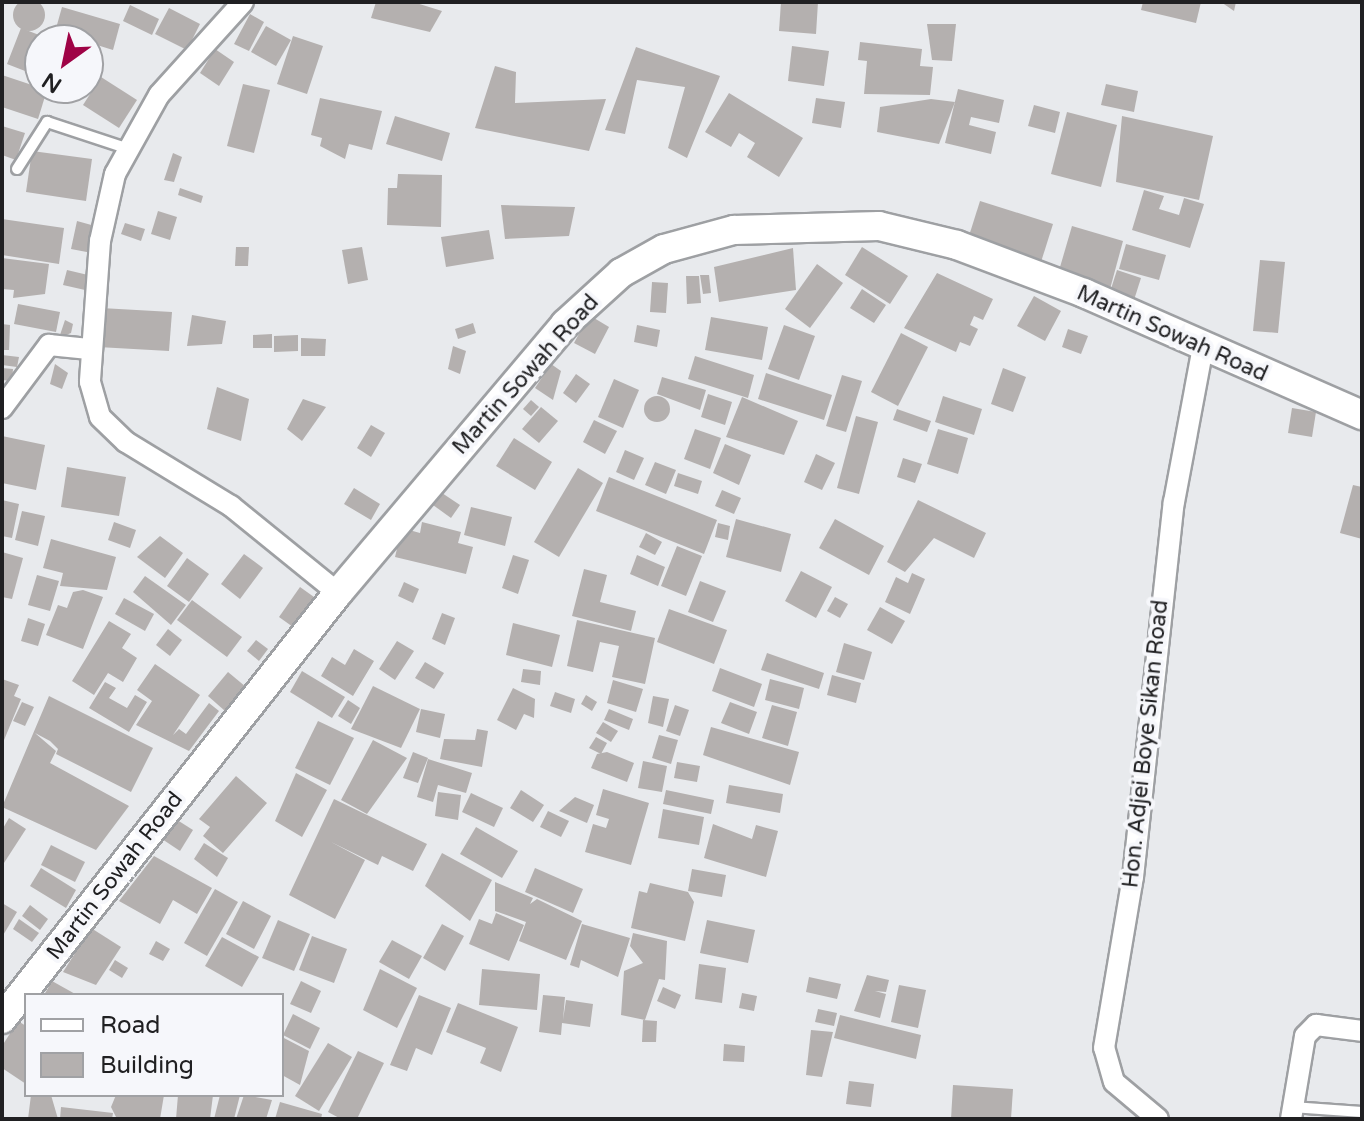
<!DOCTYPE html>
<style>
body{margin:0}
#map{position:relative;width:1364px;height:1121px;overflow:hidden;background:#e8eaed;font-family:"Varela Round",sans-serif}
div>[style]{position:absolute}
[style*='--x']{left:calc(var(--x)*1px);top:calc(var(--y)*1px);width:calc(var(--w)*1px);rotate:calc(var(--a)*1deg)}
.building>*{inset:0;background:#b4b0af}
.round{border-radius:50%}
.roads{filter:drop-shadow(2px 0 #9ea0a3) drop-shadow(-2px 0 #9ea0a3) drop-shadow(0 2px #9ea0a3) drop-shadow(0 -2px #9ea0a3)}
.lane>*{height:10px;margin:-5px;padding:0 5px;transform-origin:5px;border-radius:5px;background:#fff}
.street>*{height:20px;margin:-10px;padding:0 10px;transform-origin:10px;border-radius:10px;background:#fff}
.secondary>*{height:28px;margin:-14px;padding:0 14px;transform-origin:14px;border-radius:14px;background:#fff}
span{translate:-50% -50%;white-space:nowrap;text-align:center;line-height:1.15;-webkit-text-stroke:8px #f6f7fb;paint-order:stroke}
.street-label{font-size:22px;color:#202022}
.frame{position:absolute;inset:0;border:4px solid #202022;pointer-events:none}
.legend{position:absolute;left:24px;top:993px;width:260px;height:104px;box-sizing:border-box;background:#f6f7fb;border:2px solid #a0a1a4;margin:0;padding:10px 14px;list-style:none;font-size:24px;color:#202022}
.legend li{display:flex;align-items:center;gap:16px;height:40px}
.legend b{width:40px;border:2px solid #a0a1a4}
.north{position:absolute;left:24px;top:24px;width:80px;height:80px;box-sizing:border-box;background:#f6f7fb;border:2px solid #a0a1a4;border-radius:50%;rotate:213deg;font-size:22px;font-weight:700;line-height:32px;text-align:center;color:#202022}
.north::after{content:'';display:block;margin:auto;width:28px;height:36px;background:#9f0346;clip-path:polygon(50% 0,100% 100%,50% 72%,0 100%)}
</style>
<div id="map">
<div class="building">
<div class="round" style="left:13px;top:-1px;width:32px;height:32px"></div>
<div style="clip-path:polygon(376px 2px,413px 2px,442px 11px,430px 32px,371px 18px)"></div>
<div style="clip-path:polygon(781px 2px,818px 2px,816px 34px,779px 31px)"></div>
<div style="clip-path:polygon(1143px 2px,1201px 2px,1196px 23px,1141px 10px)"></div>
<div style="clip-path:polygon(1221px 2px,1236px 2px,1234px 11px)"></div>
<div style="clip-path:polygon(130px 5px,159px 19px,152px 35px,123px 21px)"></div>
<div style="clip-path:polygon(62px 7px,120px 24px,113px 50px,55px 32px)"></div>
<div style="clip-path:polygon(169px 8px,200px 24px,187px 50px,155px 34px)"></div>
<div style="clip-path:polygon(250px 14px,264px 22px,249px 51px,234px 44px)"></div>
<div style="clip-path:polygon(927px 24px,956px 24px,952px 61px,932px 60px)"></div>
<div style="clip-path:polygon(266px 26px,291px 40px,276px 66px,251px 52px)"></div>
<div style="clip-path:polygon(21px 28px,52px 40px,40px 40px,38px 76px,7px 64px)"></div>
<div style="clip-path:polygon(293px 36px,323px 46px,307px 94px,277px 84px)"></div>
<div style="clip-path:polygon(860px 42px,922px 49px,920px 66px,933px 67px,930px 95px,864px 94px,867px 61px,858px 60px)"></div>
<div style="clip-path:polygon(792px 46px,829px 51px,824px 86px,788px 81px)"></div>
<div style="clip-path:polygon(636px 47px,720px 76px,687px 158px,668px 148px,685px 87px,637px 80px,625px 134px,605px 130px)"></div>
<div style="clip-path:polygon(215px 49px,234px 62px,219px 86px,200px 73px)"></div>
<div style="clip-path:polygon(495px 66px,516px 72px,515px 103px,606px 99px,589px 151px,475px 128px)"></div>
<div style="clip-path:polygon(2px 75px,47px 90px,38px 119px,2px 107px)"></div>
<div style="clip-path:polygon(101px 77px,137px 100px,119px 128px,83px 105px)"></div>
<div style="clip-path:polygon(243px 84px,270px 90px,254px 153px,227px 146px)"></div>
<div style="clip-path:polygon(1106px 84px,1138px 91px,1134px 112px,1101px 105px)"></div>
<div style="clip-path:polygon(958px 89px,1004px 100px,999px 123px,971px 117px,969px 125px,996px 132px,991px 154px,945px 143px)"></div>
<div style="clip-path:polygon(729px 93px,803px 138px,779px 177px,747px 157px,755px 143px,739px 133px,731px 147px,705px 132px)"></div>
<div style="clip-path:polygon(320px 98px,382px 111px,372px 150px,349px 144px,345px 159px,320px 146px,322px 138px,311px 135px)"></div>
<div style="clip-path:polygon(816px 98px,845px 102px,841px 128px,812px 123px)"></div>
<div style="clip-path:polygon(931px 99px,955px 102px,939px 144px,877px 132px,880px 107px)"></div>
<div style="clip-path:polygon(1034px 105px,1060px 112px,1055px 133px,1028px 126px)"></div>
<div style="clip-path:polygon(1067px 112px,1117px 125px,1101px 187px,1051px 174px)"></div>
<div style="clip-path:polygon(395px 116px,450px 133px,442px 161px,386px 144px)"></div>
<div style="clip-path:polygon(1122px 116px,1213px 136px,1199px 200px,1116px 182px)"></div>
<div style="clip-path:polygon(2px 126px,25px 133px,16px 160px,2px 155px)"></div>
<div style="clip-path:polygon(32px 151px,92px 159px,86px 201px,26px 192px)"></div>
<div style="clip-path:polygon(173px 153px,182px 157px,174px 182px,164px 180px)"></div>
<div style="clip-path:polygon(398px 174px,442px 175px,441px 227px,387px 225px,388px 188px,397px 188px)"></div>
<div style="clip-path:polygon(180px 188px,203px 196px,201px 203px,178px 195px)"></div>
<div style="clip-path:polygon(1144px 190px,1164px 196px,1159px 209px,1179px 215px,1184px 198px,1204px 204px,1190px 248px,1132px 230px)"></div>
<div style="clip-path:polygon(980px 201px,1053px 224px,1041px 262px,968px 239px)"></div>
<div style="clip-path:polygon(501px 205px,575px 207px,569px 236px,505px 239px)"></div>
<div style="clip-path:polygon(158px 211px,177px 217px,170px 240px,151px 234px)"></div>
<div style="clip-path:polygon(2px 219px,64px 228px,59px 264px,2px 255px)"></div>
<div style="clip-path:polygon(77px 221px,95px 226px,92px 253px,71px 249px)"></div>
<div style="clip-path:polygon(125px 223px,145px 229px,141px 241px,121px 234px)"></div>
<div style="clip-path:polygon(1072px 226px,1123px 241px,1110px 289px,1058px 274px)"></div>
<div style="clip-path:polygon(489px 230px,494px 259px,446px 267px,441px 237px)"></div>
<div style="clip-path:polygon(1126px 244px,1166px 255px,1159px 280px,1119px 269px)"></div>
<div style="clip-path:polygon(236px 247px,249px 247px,248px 266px,235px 266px)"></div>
<div style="clip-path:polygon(362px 247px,368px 280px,348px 284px,342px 250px)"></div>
<div style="clip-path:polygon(862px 247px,908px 276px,890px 304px,845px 275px)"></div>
<div style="clip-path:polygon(793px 248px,796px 290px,719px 302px,714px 267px)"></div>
<div style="clip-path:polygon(2px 258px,49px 264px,45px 294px,13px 298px,14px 290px,2px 289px)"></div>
<div style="clip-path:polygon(1260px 260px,1285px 262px,1278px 333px,1253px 331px)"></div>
<div style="clip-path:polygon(817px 264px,843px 283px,810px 328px,785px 309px)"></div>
<div style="clip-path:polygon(67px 270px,88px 275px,85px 290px,63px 285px)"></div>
<div style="clip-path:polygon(1117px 270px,1141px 278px,1134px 300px,1110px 292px)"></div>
<div style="clip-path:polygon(937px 273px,993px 299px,983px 320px,974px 316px,970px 325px,978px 329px,970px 346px,960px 342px,956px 352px,904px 328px)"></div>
<div style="clip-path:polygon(700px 275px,709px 275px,711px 293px,703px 294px)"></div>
<div style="clip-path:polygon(686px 276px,699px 276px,701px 303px,687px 304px)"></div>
<div style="clip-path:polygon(652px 282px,668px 283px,666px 313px,650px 312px)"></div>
<div style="clip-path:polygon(862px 289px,886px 305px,874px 323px,850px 308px)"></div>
<div style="clip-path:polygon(1034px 296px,1061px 311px,1045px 341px,1017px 326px)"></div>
<div style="clip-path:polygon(18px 304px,60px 312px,56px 332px,14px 324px)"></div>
<div style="clip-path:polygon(101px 308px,172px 312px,169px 351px,98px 347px)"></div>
<div style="clip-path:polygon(192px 315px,226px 321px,222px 344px,187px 346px)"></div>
<div style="clip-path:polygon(589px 315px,609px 327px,595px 354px,574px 343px)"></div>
<div style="clip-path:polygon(711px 317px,768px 327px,762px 360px,705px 350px)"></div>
<div style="clip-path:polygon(65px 320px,73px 324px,71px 333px,59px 338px)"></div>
<div style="clip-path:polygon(473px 323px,476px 333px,458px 339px,455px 329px)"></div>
<div style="clip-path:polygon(2px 324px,10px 325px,9px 350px,2px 350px)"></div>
<div style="clip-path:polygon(637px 325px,660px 330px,657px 347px,634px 342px)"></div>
<div style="clip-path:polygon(784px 325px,815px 336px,799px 380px,768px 369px)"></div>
<div style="clip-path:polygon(1068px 329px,1088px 336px,1081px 354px,1062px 347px)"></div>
<div style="clip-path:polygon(901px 333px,928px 347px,898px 406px,871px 392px)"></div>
<div style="clip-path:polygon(272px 334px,272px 348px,253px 348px,253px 335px)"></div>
<div style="clip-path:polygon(298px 335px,298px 351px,274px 352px,274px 336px)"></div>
<div style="clip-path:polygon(301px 338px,326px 339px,325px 356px,301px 356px)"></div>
<div style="clip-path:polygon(453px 346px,466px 351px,460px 374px,448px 369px)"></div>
<div style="clip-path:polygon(2px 355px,19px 357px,17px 367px,2px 365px)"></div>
<div style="clip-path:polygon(695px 356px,754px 375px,748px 398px,688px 379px)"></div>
<div style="clip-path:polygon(55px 364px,68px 373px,62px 389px,50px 384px)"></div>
<div style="clip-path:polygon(551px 364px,561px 371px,553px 400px,535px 388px)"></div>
<div style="clip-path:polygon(2px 368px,13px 369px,12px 381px,2px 380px)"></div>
<div style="clip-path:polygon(1003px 368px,1026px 377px,1013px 412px,991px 404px)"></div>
<div style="clip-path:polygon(766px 373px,832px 395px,824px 420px,758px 399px)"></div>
<div style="clip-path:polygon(576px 374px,590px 384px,576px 403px,563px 393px)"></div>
<div style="clip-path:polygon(842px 375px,862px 381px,846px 432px,826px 426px)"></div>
<div style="clip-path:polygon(662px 377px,706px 390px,700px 410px,657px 394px)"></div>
<div style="clip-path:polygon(614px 379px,639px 390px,623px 428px,598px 417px)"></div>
<div style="clip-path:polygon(217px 387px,249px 399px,241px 441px,207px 429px)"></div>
<div style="clip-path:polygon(708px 394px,732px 402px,725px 425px,701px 417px)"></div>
<div style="clip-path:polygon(943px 396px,982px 409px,974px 435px,935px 422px)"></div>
<div class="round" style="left:644px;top:396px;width:26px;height:26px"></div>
<div style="clip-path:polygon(742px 397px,798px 421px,784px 455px,726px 437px)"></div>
<div style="clip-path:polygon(303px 399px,326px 407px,302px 441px,287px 429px)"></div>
<div style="clip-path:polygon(531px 400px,539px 407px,531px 416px,523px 409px)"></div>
<div style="clip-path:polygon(541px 407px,558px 421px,539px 443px,522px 429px)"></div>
<div style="clip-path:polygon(1292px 408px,1316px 412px,1312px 437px,1288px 433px)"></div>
<div style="clip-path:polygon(897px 409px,931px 421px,927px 432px,893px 420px)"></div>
<div style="clip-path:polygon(856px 416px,878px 422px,859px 494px,837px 488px)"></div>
<div style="clip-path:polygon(594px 420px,617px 431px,605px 454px,583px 442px)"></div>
<div style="clip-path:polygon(371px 425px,385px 433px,371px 457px,357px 448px)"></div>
<div style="clip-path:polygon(695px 429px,721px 438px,710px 469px,684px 459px)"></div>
<div style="clip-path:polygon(938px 429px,968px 438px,958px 474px,927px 464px)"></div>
<div style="clip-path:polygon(2px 436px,45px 445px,36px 490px,2px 483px)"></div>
<div style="clip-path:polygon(514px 438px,552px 462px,535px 490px,496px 466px)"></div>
<div style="clip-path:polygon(725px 444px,751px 455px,739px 485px,713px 473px)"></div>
<div style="clip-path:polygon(625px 450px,644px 458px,634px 480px,616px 472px)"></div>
<div style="clip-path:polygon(816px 454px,835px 463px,822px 490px,804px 482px)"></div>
<div style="clip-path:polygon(903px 458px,922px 464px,915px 483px,897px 477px)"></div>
<div style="clip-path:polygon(655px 462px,676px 470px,666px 494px,645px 485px)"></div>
<div style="clip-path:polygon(67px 467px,126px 477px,119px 516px,61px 507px)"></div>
<div style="clip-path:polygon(578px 468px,603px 483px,559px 557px,534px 542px)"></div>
<div style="clip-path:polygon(678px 473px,702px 481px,698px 494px,674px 486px)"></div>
<div style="clip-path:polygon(609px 477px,717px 520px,704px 554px,596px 511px)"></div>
<div style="clip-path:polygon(1353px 485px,1362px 487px,1362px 539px,1340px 533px)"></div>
<div style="clip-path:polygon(354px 488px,380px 504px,371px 520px,344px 504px)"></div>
<div style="clip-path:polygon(722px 490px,741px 498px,734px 514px,715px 506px)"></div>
<div style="clip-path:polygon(442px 493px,460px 505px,451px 518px,433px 505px)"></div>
<div style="clip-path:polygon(2px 500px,19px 504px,12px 538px,2px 536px)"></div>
<div style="clip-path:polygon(918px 500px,986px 533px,974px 558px,934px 538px,905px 572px,887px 562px)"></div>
<div style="clip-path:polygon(471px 507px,512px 517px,505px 546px,464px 535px)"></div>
<div style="clip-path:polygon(22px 511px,45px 516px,38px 546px,15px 540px)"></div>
<div style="clip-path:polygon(736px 519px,791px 534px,781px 572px,726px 557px)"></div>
<div style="clip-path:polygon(835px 519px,884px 546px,869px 575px,819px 548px)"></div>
<div style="clip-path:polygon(114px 522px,136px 530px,130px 548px,108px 540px)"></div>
<div style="clip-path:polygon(422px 522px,461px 532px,458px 543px,473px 547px,466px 574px,395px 557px,402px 528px,420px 533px)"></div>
<div style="clip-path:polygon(718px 523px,730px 526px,728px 540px,715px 537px)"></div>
<div style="clip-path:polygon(646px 533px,662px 542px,655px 555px,639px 547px)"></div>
<div style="clip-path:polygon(160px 536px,183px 553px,165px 578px,137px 557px)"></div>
<div style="clip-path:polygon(51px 539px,116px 557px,107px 590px,60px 586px,63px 573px,43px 568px)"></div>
<div style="clip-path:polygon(677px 546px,702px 556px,686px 596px,661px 586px)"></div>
<div style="clip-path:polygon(2px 552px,23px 558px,12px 599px,2px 597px)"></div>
<div style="clip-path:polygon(244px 554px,263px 568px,240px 599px,221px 584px)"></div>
<div style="clip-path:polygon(513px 555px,529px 560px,518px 594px,502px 588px)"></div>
<div style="clip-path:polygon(637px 555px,665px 567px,658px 586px,630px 574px)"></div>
<div style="clip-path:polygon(187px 558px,209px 574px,189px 602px,167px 586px)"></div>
<div style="clip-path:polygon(584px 569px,607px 575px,600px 602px,636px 611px,631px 631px,572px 616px)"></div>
<div style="clip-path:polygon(801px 571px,832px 587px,816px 618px,785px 601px)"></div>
<div style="clip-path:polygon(912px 573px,925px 579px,910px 614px,885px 602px,896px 577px,908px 583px)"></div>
<div style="clip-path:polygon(37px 575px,59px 581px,50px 611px,28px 605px)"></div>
<div style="clip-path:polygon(145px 576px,186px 605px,171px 625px,133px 592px)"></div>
<div style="clip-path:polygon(700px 581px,726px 591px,713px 622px,688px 612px)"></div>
<div style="clip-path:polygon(404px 582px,419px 589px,413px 603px,398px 596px)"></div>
<div style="clip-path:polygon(300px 587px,314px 597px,293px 627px,279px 617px)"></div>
<div style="clip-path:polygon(83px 590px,103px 597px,83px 649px,46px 635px,58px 605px,67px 608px,73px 592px)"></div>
<div style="clip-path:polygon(835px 597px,848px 604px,840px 618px,827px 611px)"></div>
<div style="clip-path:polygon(124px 598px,154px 614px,145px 631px,115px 614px)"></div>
<div style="clip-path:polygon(192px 600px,242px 637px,227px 657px,177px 620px)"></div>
<div style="clip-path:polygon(880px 607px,905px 621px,892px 644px,867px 630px)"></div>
<div style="clip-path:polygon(669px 609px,727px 630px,714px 664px,657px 642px)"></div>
<div style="clip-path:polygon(442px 613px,455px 618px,445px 645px,432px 639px)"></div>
<div style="clip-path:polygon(28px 618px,45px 624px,38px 646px,21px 641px)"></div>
<div style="clip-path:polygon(577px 620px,655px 638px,645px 684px,612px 677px,619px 646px,600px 642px,593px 672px,567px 666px)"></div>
<div style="clip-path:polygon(109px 621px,131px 634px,122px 648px,137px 658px,123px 682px,108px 673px,94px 695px,72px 681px)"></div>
<div style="clip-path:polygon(513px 623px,560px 635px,552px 667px,506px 655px)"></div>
<div style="clip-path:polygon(168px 629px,182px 640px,170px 656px,156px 645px)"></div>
<div style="clip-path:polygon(256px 640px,268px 649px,259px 661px,247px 651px)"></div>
<div style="clip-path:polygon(397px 641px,414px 651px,395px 680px,379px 669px)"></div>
<div style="clip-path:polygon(844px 643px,872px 652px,864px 680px,836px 672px)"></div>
<div style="clip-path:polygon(354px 649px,374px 661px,353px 696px,321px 676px,332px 657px,345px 665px)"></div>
<div style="clip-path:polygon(767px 653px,824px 673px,819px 689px,761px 670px)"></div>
<div style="clip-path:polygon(425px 662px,444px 673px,434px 689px,415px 678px)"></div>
<div style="clip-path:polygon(155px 664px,200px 695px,173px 735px,179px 729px,186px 734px,209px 703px,219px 711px,189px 751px,136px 725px,152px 701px,137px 690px)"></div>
<div style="clip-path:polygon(720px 668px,762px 684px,754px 707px,712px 691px)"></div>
<div style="clip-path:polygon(523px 669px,541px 671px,540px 685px,521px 682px)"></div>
<div style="clip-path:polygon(302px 671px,345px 697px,332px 718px,290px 692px)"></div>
<div style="clip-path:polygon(228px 672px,246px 687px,225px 711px,208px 696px)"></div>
<div style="clip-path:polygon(832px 675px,861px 683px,856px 703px,827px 695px)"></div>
<div style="clip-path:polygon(2px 679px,19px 685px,14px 696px,21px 699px,2px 745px)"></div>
<div style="clip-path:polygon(770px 679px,804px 688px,799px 709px,765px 700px)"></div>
<div style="clip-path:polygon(613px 680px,643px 689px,636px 712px,607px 703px)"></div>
<div style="clip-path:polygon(105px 682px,116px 688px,109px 698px,127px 708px,135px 695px,147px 702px,129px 732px,89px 708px)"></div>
<div style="clip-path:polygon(373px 686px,420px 709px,401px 748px,351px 729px)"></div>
<div style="clip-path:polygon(513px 688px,535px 699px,534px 718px,524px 714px,516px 730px,497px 720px)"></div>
<div style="clip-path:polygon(555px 692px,575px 699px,571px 713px,550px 706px)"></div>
<div style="clip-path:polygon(586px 695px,597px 702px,592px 711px,581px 704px)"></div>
<div style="clip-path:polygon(49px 696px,153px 748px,131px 792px,56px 754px,58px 749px,50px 741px,35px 733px,56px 751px,50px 763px,129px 806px,96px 850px,2px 807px)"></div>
<div style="clip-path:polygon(653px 696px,669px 699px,663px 727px,648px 723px)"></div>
<div style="clip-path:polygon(348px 700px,360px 708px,351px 724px,338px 716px)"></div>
<div style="clip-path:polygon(22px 702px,34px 707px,25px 726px,13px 721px)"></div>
<div style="clip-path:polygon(730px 702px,757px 712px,749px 734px,721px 723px)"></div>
<div style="clip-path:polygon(675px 705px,689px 710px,680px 736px,666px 731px)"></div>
<div style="clip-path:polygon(772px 705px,797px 712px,788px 746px,762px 738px)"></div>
<div style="clip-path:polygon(421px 709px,445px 714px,440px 738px,416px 732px)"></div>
<div style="clip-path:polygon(609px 709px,633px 719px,629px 730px,604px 720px)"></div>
<div style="clip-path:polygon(318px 721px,354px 738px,330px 785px,295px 768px)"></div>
<div style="clip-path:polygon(603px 722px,618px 731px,611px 742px,596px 733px)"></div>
<div style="clip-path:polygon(711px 727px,799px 752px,790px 785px,703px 755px)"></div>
<div style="clip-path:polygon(477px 729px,488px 731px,482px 767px,440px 759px,444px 739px,475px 740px)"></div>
<div style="clip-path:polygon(659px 735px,678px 740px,671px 764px,652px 758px)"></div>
<div style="clip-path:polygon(596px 737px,607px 743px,601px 754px,589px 748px)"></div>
<div style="clip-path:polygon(373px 740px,407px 758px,367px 814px,341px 800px)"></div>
<div style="clip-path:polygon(413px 752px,428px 758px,418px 783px,403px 778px)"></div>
<div style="clip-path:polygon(607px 752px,634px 763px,627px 782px,591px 768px,597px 754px)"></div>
<div style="clip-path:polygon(428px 759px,472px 773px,466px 793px,438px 785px,433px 802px,417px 797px)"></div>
<div style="clip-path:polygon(643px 761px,667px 766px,662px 792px,638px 788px)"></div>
<div style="clip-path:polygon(677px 762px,700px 766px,697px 782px,674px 778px)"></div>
<div style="clip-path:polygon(296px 773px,327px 790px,302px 837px,275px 821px)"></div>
<div style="clip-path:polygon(236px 776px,267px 803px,223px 853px,203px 836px,210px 827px,199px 819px)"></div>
<div style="clip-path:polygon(729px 785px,783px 794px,780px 813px,726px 803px)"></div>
<div style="clip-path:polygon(603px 789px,649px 803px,631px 865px,585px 852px,593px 824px,606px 828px,609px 819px,596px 815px)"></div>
<div style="clip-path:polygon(521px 790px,544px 805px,533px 822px,510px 808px)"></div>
<div style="clip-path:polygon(666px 790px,714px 800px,711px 814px,663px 804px)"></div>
<div style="clip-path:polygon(438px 792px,461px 795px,458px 820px,435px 816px)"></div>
<div style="clip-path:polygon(471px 793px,503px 808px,494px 827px,462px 812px)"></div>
<div style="clip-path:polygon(575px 797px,594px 805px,587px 823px,559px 811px)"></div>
<div style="clip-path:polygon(334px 799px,427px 844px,413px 871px,382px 856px,378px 865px,331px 842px,365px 860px,335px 919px,289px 895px)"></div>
<div style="clip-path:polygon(663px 809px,704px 817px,699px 845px,658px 838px)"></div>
<div style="clip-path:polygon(548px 811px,569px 821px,561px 837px,540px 827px)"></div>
<div style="clip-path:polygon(9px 818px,26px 829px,2px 866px,2px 830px)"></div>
<div style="clip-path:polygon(174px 818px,193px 830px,180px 851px,162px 839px)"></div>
<div style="clip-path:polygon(713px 824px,752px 839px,756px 825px,778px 831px,766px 877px,704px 858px)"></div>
<div style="clip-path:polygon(476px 827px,518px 851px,502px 878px,460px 854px)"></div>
<div style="clip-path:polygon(204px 843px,228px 858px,217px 877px,194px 859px)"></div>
<div style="clip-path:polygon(51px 845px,85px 862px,75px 882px,41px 865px)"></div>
<div style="clip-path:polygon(442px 853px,492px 880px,470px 921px,425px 886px)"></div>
<div style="clip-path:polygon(154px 856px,212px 888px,197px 914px,173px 900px,160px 924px,119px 901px)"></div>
<div style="clip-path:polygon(41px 868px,76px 890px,66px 908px,30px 886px)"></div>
<div style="clip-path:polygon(535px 868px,583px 889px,573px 913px,525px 892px)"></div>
<div style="clip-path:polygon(692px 869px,726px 875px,722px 897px,688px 891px)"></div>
<div style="clip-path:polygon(495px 882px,533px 898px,530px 904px,537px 899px,582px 921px,566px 960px,519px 941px,526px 922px,495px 911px)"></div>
<div style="clip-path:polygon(650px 883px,688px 892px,694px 902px,685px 941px,631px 928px,639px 891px,647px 893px)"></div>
<div style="clip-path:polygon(215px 889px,238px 902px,207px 956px,184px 943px)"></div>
<div style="clip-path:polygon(243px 901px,271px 916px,254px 949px,226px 934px)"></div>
<div style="clip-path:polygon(2px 903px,17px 912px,2px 937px)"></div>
<div style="clip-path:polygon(30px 905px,48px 919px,40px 930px,22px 916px)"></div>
<div style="clip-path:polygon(496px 913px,524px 925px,509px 961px,469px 944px,479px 919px,492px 924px)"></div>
<div style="clip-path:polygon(19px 919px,39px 933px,32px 942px,13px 929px)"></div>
<div style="clip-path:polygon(278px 920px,310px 934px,294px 971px,262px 958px)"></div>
<div style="clip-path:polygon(707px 920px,755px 930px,748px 963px,700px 953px)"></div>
<div style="clip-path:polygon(442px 924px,464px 936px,445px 971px,423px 958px)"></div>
<div style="clip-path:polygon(582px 924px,630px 938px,618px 977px,581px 960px,579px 968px,570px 965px)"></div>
<div style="clip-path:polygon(91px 928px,121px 947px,96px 985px,63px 972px)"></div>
<div style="clip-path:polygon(633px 933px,667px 941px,665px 980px,659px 979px,645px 1020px,621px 1015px,624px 971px,643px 963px,630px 946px)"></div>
<div style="clip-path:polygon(312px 936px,347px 949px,334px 983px,299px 970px)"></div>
<div style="clip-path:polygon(222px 937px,259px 957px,242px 987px,205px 966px)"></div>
<div style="clip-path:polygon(392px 940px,422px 956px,409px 979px,379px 962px)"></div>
<div style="clip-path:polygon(156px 941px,170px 949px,163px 961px,149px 954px)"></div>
<div style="clip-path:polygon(115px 960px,128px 968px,122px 978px,109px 970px)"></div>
<div style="clip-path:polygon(699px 964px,726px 968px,722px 1003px,695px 999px)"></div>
<div style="clip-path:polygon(380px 969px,417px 988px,397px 1028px,363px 1010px)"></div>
<div style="clip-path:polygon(482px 969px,540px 974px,537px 1010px,479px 1005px)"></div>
<div style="clip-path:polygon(867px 975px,889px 980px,886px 992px,875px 991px,886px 994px,880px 1018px,854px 1011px)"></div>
<div style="clip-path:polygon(809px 977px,841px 984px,837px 999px,806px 992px)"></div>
<div style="clip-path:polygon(52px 981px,77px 995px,44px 995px)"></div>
<div style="clip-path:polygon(301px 981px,321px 991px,311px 1013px,290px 1004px)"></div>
<div style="clip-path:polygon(899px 985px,926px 990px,918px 1028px,891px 1022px)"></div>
<div style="clip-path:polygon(663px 987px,681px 995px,675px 1009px,657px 1001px)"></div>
<div style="clip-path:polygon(742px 993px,757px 996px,754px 1011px,739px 1008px)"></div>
<div style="clip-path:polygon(419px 995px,451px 1008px,432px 1055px,416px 1048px,407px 1071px,390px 1065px)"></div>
<div style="clip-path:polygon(543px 995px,565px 997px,563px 1020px,566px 1000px,593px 1004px,590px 1027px,562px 1023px,561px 1035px,539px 1032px)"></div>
<div style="clip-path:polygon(458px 1003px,518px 1027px,501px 1072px,480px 1063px,486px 1048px,446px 1032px)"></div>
<div style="clip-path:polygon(818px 1009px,837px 1013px,834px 1026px,815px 1022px)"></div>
<div style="clip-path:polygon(293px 1014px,320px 1028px,310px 1049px,283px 1035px)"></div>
<div style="clip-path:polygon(840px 1015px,921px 1035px,916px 1059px,834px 1038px)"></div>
<div style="clip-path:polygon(643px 1020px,657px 1021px,656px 1042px,642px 1042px)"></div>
<div style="clip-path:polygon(18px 1021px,26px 1026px,26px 1084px,2px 1068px,2px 1046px)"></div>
<div style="clip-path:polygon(811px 1030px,833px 1032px,822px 1077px,806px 1075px)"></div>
<div style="clip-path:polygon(282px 1037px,309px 1051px,300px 1085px,282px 1075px)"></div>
<div style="clip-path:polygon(328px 1043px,352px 1057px,319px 1111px,295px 1096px)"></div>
<div style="clip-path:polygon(724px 1044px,745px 1046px,744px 1062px,723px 1061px)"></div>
<div style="clip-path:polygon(358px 1051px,384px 1063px,357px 1119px,341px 1119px,328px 1112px)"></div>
<div style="clip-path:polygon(849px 1081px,874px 1084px,871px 1107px,846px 1104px)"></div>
<div style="clip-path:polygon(953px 1085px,1013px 1089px,1011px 1119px,951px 1119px)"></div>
<div style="clip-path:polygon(31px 1095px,51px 1095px,58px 1119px,28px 1119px)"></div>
<div style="clip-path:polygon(116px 1095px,164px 1095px,160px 1119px,117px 1119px,111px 1107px)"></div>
<div style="clip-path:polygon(178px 1095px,213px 1095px,210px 1119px,176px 1119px)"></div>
<div style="clip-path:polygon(220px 1095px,240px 1095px,234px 1119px,214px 1119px)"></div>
<div style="clip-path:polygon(244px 1095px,272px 1100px,266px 1119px,236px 1119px)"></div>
<div style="clip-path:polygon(280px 1102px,322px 1114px,321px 1119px,275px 1119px)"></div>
<div style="clip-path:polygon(61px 1107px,113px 1113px,112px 1119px,60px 1119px)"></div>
</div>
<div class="roads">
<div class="lane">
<div style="--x:17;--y:169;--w:56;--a:-57.4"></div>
<div style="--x:47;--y:122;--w:83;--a:18.2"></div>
<div style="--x:1292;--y:1107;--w:70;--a:4.1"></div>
</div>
<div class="street">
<div style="--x:243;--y:2;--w:125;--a:132.1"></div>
<div style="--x:159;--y:95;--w:90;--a:119.1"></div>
<div style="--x:115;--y:174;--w:69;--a:102.6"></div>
<div style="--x:100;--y:241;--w:141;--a:94.1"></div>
<div style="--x:90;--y:382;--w:36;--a:74"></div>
<div style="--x:100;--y:417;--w:36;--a:44"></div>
<div style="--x:126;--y:442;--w:123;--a:31.4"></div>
<div style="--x:231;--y:506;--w:138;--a:39.1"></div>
<div style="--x:2;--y:408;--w:79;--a:-53.3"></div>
<div style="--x:49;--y:345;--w:40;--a:5.7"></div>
<div style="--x:1158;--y:1119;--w:57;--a:-139.9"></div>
<div style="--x:1114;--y:1082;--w:35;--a:-106"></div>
<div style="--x:1104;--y:1048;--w:173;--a:-80.4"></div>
<div style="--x:1133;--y:877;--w:377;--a:-83.8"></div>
<div style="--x:1174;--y:502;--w:158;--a:-79.4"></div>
<div style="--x:1291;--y:1119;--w:84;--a:-80.4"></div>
<div style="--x:1305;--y:1036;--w:16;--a:-45"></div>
<div style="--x:1316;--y:1025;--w:46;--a:7.4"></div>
</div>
<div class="secondary">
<div style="--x:2;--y:1019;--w:543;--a:-51.74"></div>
<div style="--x:338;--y:593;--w:352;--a:-49.8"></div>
<div style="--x:565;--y:324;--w:76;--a:-42.3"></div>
<div style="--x:621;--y:273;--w:49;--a:-29.2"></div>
<div style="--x:664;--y:249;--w:73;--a:-15.2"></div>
<div style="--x:734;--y:230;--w:145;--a:-1.6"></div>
<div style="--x:879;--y:226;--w:80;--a:13.7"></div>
<div style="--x:957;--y:245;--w:136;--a:20.7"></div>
<div style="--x:1084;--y:293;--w:304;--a:23.7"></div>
</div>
</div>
<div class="street-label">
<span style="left:1172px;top:334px;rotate:24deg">Martin Sowah Road</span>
<span style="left:526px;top:375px;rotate:-48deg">Martin Sowah Road</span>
<span style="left:1146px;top:744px;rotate:-84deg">Hon. Adjei Boye Sikan Road</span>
<span style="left:115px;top:876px;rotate:-52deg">Martin Sowah Road</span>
</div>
<div class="frame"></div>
<ul class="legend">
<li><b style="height:10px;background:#fff"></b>Road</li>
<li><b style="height:22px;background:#b4b0af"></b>Building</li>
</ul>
<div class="north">N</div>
</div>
